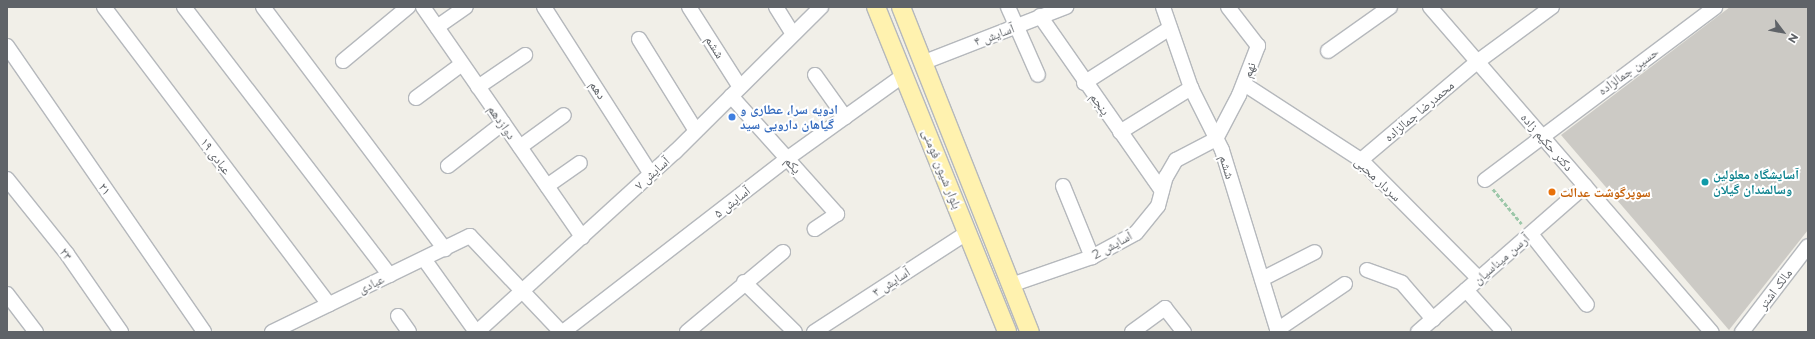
<!DOCTYPE html>
<meta charset="utf-8">
<style>
body{margin:0}
#map{position:relative;width:1815px;height:339px;overflow:hidden;background:#f1efe8;font-family:Montserrat,"Noto Naskh Arabic",sans-serif}
div>[style]{position:absolute}
[style*='--x']{left:calc(var(--x)*1px);top:calc(var(--y)*1px);width:calc(var(--w)*1px);rotate:calc(var(--a)*1deg)}
.building>*{inset:0;background:#cccac5}
.path>*{height:2.5px;margin-top:-1.25px;transform-origin:0;background:repeating-linear-gradient(90deg,#9cc7a9 0 4px,transparent 0 6px)}
.roads{filter:drop-shadow(1px 0 #b5b8bc) drop-shadow(-1px 0 #b5b8bc) drop-shadow(0 1px #b5b8bc) drop-shadow(0 -1px #b5b8bc)}
.minor>*{height:14px;margin:-7px;padding:0 7px;transform-origin:7px;border-radius:7px;background:#fff}
.major>*{height:18px;margin:-9px;padding:0 9px;transform-origin:9px;border-radius:9px;background:#fff2af}
.dots>*{width:11px;height:11px;translate:-50% -50%;box-sizing:border-box;border:2px solid #fff;border-radius:50%}
span{translate:-50% -50%;white-space:nowrap;text-align:center;line-height:1.15;-webkit-text-stroke:4px #fff;paint-order:stroke}
.street-label{font-size:13px;color:#5f6368}
.shop-label{font-size:13px;color:#366cbe;font-weight:700}
.left{translate:0 -50%;text-align:left}
.culture-label{font-size:13px;color:#0d838f;font-weight:700}
.food-label{font-size:13px;color:#c56008;font-weight:700}
.frame{position:absolute;inset:0;border:8px solid #5f6368;pointer-events:none}
.north{position:absolute;left:1763px;top:12px;width:40px;height:40px;-webkit-text-stroke:3px #fff;paint-order:stroke;rotate:122deg;font-size:11px;font-weight:700;line-height:16px;text-align:center;color:#5f6368}
.north::after{content:'';display:block;margin:auto;width:14px;height:18px;background:#5f6368;clip-path:polygon(50% 0,100% 100%,50% 72%,0 100%)}
</style>
<div id="map">
<div class="building">
<div style="clip-path:polygon(1730px 7px,1808px 7px,1808px 230px,1729px 330px,1561px 135px)"></div>
</div>
<div class="path">
<div style="--x:1493;--y:189;--w:45;--a:50.4"></div>
</div>
<div class="roads">
<div class="minor">
<div style="--x:104;--y:7;--w:373;--a:52.9"></div>
<div style="--x:184;--y:7;--w:338;--a:52.5"></div>
<div style="--x:263;--y:7;--w:303;--a:53.1"></div>
<div style="--x:423;--y:7;--w:280;--a:55.3"></div>
<div style="--x:544;--y:7;--w:198;--a:57.4"></div>
<div style="--x:689;--y:7;--w:95;--a:57.5"></div>
<div style="--x:776;--y:7;--w:32;--a:58"></div>
<div style="--x:1008;--y:7;--w:74;--a:66.2"></div>
<div style="--x:1163;--y:7;--w:86;--a:70.9"></div>
<div style="--x:1191;--y:88;--w:69;--a:63.4"></div>
<div style="--x:1222;--y:150;--w:190;--a:72.9"></div>
<div style="--x:1430;--y:7;--w:430;--a:49.1"></div>
<div style="--x:1040;--y:16;--w:213;--a:55.1"></div>
<div style="--x:437;--y:27;--w:35;--a:-35"></div>
<div style="--x:639;--y:39;--w:108;--a:58.2"></div>
<div style="--x:7;--y:46;--w:347;--a:55.4"></div>
<div style="--x:1328;--y:51;--w:76;--a:-35.4"></div>
<div style="--x:343;--y:61;--w:85;--a:-39.7"></div>
<div style="--x:922;--y:63;--w:155;--a:-21.3"></div>
<div style="--x:815;--y:75;--w:52;--a:54.5"></div>
<div style="--x:1084;--y:83;--w:102;--a:-32.6"></div>
<div style="--x:1244;--y:84;--w:140;--a:33"></div>
<div style="--x:1361;--y:160;--w:168;--a:45.2"></div>
<div style="--x:478;--y:87;--w:57;--a:-34.2"></div>
<div style="--x:731;--y:96;--w:159;--a:48.1"></div>
<div style="--x:837;--y:214;--w:27;--a:146"></div>
<div style="--x:416;--y:98;--w:57;--a:-36.5"></div>
<div style="--x:1120;--y:132;--w:84;--a:-31.8"></div>
<div style="--x:520;--y:147;--w:54;--a:-36"></div>
<div style="--x:1361;--y:160;--w:152;--a:-40.2"></div>
<div style="--x:1477;--y:62;--w:93;--a:-36.3"></div>
<div style="--x:448;--y:166;--w:70;--a:-38"></div>
<div style="--x:7;--y:179;--w:96;--a:51.3"></div>
<div style="--x:67;--y:254;--w:95;--a:55.3"></div>
<div style="--x:1485;--y:180;--w:288;--a:-36.9"></div>
<div style="--x:547;--y:186;--w:40;--a:-34.9"></div>
<div style="--x:1063;--y:186;--w:77;--a:67.8"></div>
<div style="--x:1531;--y:234;--w:90;--a:51.7"></div>
<div style="--x:424;--y:259;--w:90;--a:54.5"></div>
<div style="--x:1367;--y:270;--w:37;--a:20"></div>
<div style="--x:1402;--y:283;--w:48;--a:49.3"></div>
<div style="--x:1262;--y:279;--w:59;--a:-27"></div>
<div style="--x:744;--y:282;--w:71;--a:44.4"></div>
<div style="--x:1011;--y:285;--w:86;--a:-19.1"></div>
<div style="--x:1092;--y:257;--w:50;--a:-28.6"></div>
<div style="--x:1136;--y:233;--w:35;--a:-51"></div>
<div style="--x:1158;--y:206;--w:30;--a:-75"></div>
<div style="--x:1166;--y:177;--w:20;--a:-60"></div>
<div style="--x:1176;--y:160;--w:45;--a:-27.7"></div>
<div style="--x:1216;--y:139;--w:50;--a:-62.4"></div>
<div style="--x:1239;--y:95;--w:53;--a:-68.8"></div>
<div style="--x:1258;--y:46;--w:49;--a:-127.6"></div>
<div style="--x:1466;--y:290;--w:57;--a:47.9"></div>
<div style="--x:7;--y:294;--w:48;--a:52.7"></div>
<div style="--x:398;--y:316;--w:19;--a:55"></div>
<div style="--x:1277;--y:330;--w:82;--a:-34.1"></div>
<div style="--x:272;--y:332;--w:220;--a:-25.9"></div>
<div style="--x:470;--y:236;--w:132;--a:46.5"></div>
<div style="--x:477;--y:332;--w:268;--a:-42.3"></div>
<div style="--x:675;--y:152;--w:206;--a:-44.8"></div>
<div style="--x:563;--y:332;--w:284;--a:-37.7"></div>
<div style="--x:788;--y:158;--w:143;--a:-35.6"></div>
<div style="--x:687;--y:332;--w:125;--a:-39.8"></div>
<div style="--x:814;--y:332;--w:184;--a:-33"></div>
<div style="--x:1132;--y:332;--w:41;--a:-36"></div>
<div style="--x:1165;--y:308;--w:31;--a:52"></div>
<div style="--x:1418;--y:332;--w:222;--a:-41.2"></div>
<div style="--x:1742;--y:332;--w:108;--a:-52.5"></div>
</div>
<div class="major">
<div style="--x:876;--y:7;--w:350;--a:68"></div>
<div style="--x:901;--y:7;--w:350;--a:68.4"></div>
</div>
</div>
<div class="dots">
<div style="left:732px;top:117px;background:#3f7fe0"></div>
<div style="left:1705px;top:182px;background:#0f9aa8"></div>
<div style="left:1552px;top:192px;background:#e8710a"></div>
</div>
<div class="street-label">
<span style="left:994px;top:35px;rotate:-21deg">آسایش ۴</span>
<span style="left:715px;top:47px;rotate:58deg">ششم</span>
<span style="left:1249px;top:70px;rotate:-69deg">نهم</span>
<span style="left:1628px;top:71px;rotate:-36deg">حسین جمالزاده</span>
<span style="left:598px;top:90px;rotate:57deg">دهم</span>
<span style="left:1100px;top:104px;rotate:54deg">پنجم</span>
<span style="left:1419px;top:111px;rotate:-40deg">محمدرضا جمالزاده</span>
<span style="left:502px;top:122px;rotate:55deg">دوازدهم</span>
<span style="left:1547px;top:142px;rotate:49deg">دکتر حکیم زاده</span>
<span style="left:216px;top:156px;rotate:53deg">عبادی ۱۹</span>
<span style="left:793px;top:165px;rotate:48deg">یکم</span>
<span style="left:1227px;top:167px;rotate:73deg">ششم</span>
<span style="left:942px;top:169px;rotate:68deg">بلوار شیون فومنی</span>
<span style="left:652px;top:173px;rotate:-42deg">آسایش ۷</span>
<span style="left:1378px;top:179px;rotate:43deg">سردار محبی</span>
<span style="left:105px;top:189px;rotate:55deg">۲۱</span>
<span style="left:732px;top:202px;rotate:-38deg">آسایش ۵</span>
<span style="left:1112px;top:245px;rotate:-29deg">آسایش 2</span>
<span style="left:66px;top:254px;rotate:53deg">۲۳</span>
<span style="left:1501px;top:259px;rotate:-41deg">آرسن میناسیان</span>
<span style="left:891px;top:282px;rotate:-33deg">آسایش ۳</span>
<span style="left:371px;top:284px;rotate:-26deg">عبادی</span>
<span style="left:1775px;top:289px;rotate:-53deg">مالک اشتر</span>
</div>
<div class="shop-label">
<span class="left" style="left:740px;top:117px">ادویه سرا، عطاری و<br>گیاهان دارویی سید</span>
</div>
<div class="culture-label">
<span class="left" style="left:1713px;top:182px">آسایشگاه معلولین<br>وسالمندان گیلان</span>
</div>
<div class="food-label">
<span class="left" style="left:1560px;top:192px">سوپرگوشت عدالت</span>
</div>
<div class="frame"></div>
<div class="north">N</div>
</div>
